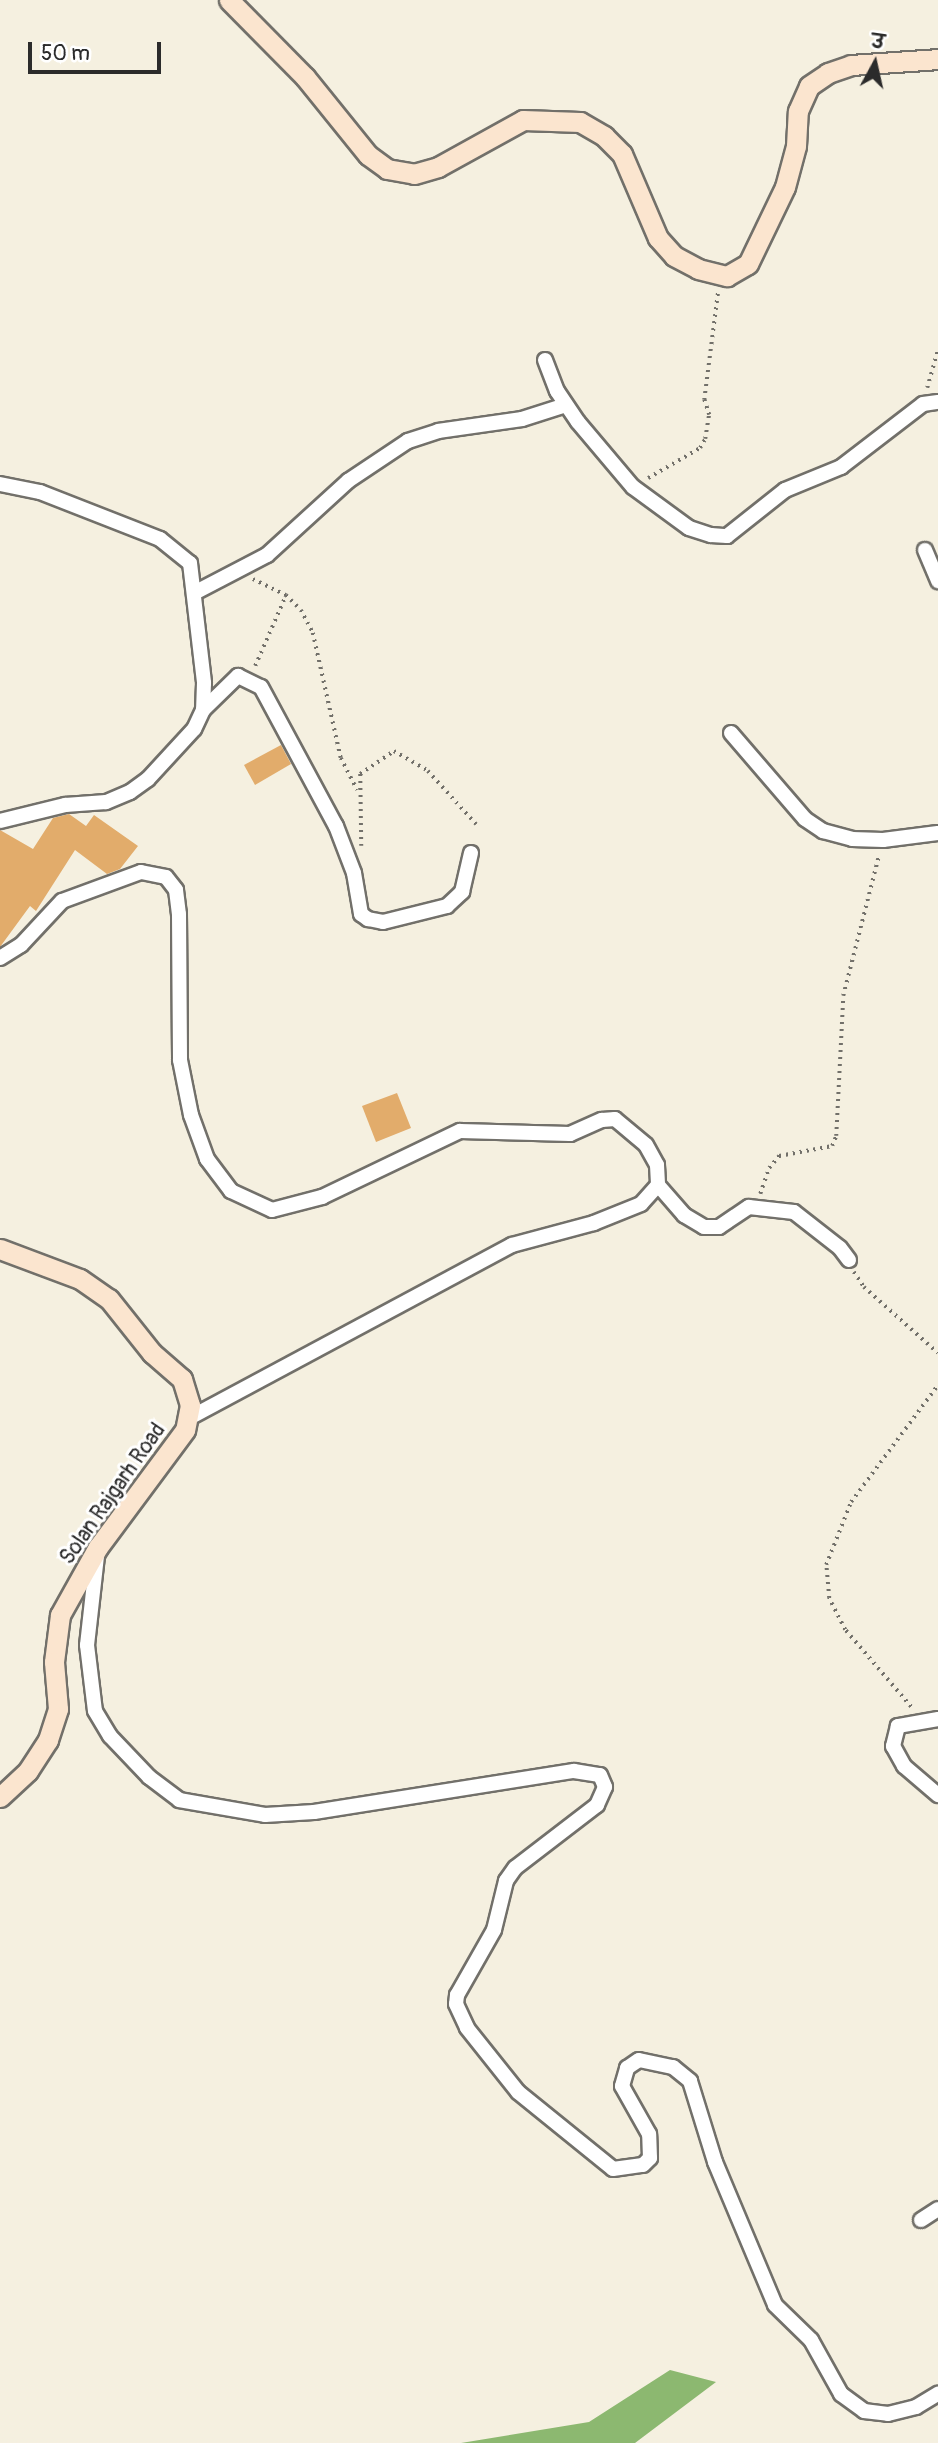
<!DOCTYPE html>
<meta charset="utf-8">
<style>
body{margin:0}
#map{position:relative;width:938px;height:2443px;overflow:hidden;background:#f5f0e0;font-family:Pangolin,"Playpen Sans Deva",sans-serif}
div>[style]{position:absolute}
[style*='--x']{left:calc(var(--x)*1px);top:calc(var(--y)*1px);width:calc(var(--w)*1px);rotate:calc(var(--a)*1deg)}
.forest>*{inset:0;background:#8cb870}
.building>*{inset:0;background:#e2ac6b}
.path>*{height:3.5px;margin-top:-1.75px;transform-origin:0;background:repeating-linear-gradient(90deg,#72706a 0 2px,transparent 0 7px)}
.roads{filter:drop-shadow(2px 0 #72706a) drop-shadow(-2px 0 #72706a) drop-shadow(0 2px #72706a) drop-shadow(0 -2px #72706a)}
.street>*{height:14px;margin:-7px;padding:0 7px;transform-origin:7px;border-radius:7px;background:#fff}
.secondary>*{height:19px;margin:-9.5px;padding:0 9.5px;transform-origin:9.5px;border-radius:9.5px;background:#fbe5cf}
span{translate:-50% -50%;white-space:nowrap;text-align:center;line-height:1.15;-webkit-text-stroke:6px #fff;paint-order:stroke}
.street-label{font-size:21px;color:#2b2b2b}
.north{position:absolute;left:840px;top:28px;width:70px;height:70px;-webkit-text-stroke:5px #fff;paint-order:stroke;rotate:8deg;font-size:19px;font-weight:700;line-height:28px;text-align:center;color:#2b2b2b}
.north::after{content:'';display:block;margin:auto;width:24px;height:32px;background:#2b2b2b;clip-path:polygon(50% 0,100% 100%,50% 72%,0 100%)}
.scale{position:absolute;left:28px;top:42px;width:133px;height:32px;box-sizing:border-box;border:4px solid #2b2b2b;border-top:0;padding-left:9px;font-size:21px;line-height:24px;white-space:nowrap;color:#2b2b2b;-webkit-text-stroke:5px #fff;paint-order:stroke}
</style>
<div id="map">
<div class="forest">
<div style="clip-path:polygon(670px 2370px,716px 2382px,635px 2443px,461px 2443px,589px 2422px)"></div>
</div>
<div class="building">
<div style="clip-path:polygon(281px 745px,291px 764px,255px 785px,244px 765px)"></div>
<div style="clip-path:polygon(69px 814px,86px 826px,94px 815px,138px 846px,120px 869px,107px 874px,75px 850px,36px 911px,30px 906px,0 947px,0 830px,33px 849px,53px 818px)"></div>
<div style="clip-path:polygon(397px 1093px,411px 1128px,376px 1142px,362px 1106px)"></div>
</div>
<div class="path">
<div style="--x:927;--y:388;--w:41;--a:-74.2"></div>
<div style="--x:648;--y:478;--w:60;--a:-30"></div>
<div style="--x:700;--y:448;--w:10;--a:-61"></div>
<div style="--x:705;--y:439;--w:24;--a:-81"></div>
<div style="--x:709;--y:415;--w:16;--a:-108"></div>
<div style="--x:704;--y:400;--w:110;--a:-82.7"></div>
<div style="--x:253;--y:579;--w:37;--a:26"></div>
<div style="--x:286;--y:595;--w:21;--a:45"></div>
<div style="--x:301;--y:610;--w:26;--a:62"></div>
<div style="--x:313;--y:633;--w:128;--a:77.4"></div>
<div style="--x:341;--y:758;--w:36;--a:63"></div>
<div style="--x:255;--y:666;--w:77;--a:-66.4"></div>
<div style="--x:361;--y:846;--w:72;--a:-90.8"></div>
<div style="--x:360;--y:774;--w:41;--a:-34.1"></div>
<div style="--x:394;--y:751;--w:39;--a:30"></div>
<div style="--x:428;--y:771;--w:72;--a:47.8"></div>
<div style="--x:760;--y:1194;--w:28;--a:-71"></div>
<div style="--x:769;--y:1168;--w:16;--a:-50"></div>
<div style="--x:779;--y:1156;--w:54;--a:-10.7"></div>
<div style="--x:832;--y:1146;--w:11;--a:-68"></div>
<div style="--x:836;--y:1136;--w:140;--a:-87.1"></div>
<div style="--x:843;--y:996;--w:146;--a:-75.7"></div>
<div style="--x:854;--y:1272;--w:18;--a:56"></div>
<div style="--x:864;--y:1287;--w:99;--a:41.7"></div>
<div style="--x:911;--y:1707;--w:101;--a:-130.6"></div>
<div style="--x:845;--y:1630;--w:36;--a:-117"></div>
<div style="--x:829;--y:1598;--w:33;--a:-95"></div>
<div style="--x:826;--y:1565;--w:68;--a:-68.4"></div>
<div style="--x:851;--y:1502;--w:146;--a:-53.4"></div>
</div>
<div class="roads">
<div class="street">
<div style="--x:545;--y:360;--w:33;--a:69"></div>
<div style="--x:557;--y:391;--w:37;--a:56"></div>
<div style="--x:578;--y:422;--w:85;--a:49.8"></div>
<div style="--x:633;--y:487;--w:69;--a:36.2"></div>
<div style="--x:689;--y:528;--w:23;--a:18"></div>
<div style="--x:711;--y:535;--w:16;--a:4"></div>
<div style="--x:727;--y:536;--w:74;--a:-38.4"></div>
<div style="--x:785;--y:490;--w:61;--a:-22.3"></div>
<div style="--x:841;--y:467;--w:103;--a:-37.5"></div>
<div style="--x:923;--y:404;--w:15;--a:-8"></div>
<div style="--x:0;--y:484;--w:41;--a:11.3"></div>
<div style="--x:40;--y:492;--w:129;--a:21.4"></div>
<div style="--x:160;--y:539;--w:38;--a:39"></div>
<div style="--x:190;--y:563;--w:121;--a:83.3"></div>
<div style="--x:204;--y:683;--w:27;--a:92"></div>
<div style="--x:203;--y:710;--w:21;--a:115"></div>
<div style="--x:194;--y:729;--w:68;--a:132.6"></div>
<div style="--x:148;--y:779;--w:22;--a:144"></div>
<div style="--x:130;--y:792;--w:26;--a:157"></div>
<div style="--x:106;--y:802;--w:41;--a:175.8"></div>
<div style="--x:65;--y:805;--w:67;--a:166.2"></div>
<div style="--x:925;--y:550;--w:34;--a:67"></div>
<div style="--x:196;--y:592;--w:80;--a:-27.5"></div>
<div style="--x:267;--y:555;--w:110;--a:-42.4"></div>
<div style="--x:348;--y:481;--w:72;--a:-33.7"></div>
<div style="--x:408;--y:441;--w:32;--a:-18"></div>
<div style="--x:438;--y:431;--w:85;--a:-8.1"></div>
<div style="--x:522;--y:419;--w:46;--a:-17.7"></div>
<div style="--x:203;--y:710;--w:49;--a:-44.2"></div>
<div style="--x:238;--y:676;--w:25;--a:26"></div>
<div style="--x:261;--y:687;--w:158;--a:61.7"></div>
<div style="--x:336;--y:826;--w:50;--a:69"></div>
<div style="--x:354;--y:873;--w:42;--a:80.3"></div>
<div style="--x:361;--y:914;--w:9;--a:36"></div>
<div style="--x:368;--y:919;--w:15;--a:11"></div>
<div style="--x:383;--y:922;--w:66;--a:-14"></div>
<div style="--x:447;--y:906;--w:21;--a:-43"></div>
<div style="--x:462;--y:892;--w:40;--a:-77"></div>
<div style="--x:731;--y:733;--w:113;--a:49.3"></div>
<div style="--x:805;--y:819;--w:22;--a:34"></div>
<div style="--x:823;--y:831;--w:30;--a:15"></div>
<div style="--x:852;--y:839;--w:31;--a:2"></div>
<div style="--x:883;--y:840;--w:55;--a:-7.3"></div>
<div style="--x:0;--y:958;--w:25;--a:-32"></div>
<div style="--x:21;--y:945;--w:60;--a:-47"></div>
<div style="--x:62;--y:901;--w:84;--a:-20.2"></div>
<div style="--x:141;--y:872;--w:25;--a:11"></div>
<div style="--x:166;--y:877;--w:16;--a:52"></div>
<div style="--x:176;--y:890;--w:24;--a:83"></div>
<div style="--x:179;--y:914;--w:146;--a:89.6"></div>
<div style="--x:180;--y:1060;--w:56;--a:78.7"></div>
<div style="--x:191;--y:1115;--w:47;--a:70"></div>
<div style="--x:207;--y:1159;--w:40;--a:53"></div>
<div style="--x:231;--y:1191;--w:45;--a:24.9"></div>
<div style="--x:272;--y:1210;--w:52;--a:-14.6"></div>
<div style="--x:322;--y:1197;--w:153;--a:-25.6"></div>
<div style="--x:460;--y:1131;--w:110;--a:1.6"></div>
<div style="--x:570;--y:1134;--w:35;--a:-24"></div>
<div style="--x:602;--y:1120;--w:13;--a:-4"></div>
<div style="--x:615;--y:1119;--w:40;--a:40"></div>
<div style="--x:646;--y:1145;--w:23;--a:61"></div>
<div style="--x:657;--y:1165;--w:20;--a:87"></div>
<div style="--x:658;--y:1185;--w:25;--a:132"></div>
<div style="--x:641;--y:1204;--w:51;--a:158"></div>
<div style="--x:594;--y:1223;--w:85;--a:165"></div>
<div style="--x:512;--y:1245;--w:369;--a:151.8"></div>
<div style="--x:658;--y:1185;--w:40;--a:49"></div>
<div style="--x:684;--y:1215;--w:23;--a:31"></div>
<div style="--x:704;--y:1227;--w:15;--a:0"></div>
<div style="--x:719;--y:1227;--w:36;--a:-34"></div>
<div style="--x:749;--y:1207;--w:45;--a:6.3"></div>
<div style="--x:794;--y:1212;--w:58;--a:38"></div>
<div style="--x:840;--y:1248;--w:15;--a:53"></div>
<div style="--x:97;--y:1556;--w:90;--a:96.4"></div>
<div style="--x:87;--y:1645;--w:66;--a:83.1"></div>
<div style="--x:95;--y:1711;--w:29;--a:59"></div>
<div style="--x:110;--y:1736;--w:57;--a:46.4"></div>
<div style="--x:149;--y:1777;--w:38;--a:37"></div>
<div style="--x:179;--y:1800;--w:87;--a:9.9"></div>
<div style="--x:265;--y:1815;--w:49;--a:-3.5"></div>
<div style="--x:314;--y:1812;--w:263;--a:-9"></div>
<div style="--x:574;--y:1771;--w:26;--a:9"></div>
<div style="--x:600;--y:1775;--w:13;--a:67"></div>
<div style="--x:605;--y:1787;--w:20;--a:114"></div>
<div style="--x:597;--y:1805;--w:103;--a:142.5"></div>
<div style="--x:515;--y:1868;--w:16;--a:125"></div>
<div style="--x:506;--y:1881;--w:50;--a:103.8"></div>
<div style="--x:494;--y:1930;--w:75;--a:119.6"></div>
<div style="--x:457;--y:1995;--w:9;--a:96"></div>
<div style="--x:456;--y:2004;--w:26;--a:65"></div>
<div style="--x:467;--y:2028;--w:82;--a:51.4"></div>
<div style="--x:518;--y:2092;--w:122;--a:39"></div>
<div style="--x:613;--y:2169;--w:30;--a:-8"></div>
<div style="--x:643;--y:2165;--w:10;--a:-45"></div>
<div style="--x:650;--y:2158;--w:24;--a:-92"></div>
<div style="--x:649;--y:2134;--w:55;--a:-119.4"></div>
<div style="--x:622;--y:2086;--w:19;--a:-74"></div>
<div style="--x:627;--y:2068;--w:14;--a:-34"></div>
<div style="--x:639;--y:2060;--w:35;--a:12"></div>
<div style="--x:673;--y:2067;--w:22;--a:39"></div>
<div style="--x:690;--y:2081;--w:85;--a:72.8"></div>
<div style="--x:715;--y:2162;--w:155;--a:67.2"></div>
<div style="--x:775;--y:2305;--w:50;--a:44.2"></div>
<div style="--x:811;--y:2340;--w:62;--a:60.9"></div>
<div style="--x:841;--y:2394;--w:29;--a:36"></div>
<div style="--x:864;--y:2411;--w:24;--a:7"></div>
<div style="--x:888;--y:2414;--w:29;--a:-14"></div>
<div style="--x:916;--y:2407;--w:26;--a:-31"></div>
<div style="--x:938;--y:1719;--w:41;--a:170.1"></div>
<div style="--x:898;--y:1726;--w:21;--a:104"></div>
<div style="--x:893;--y:1746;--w:23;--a:61"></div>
<div style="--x:904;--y:1766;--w:45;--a:40.5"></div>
<div style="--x:921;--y:2220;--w:20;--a:-33"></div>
</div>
<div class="secondary">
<div style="--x:229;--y:0;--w:108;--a:45.4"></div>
<div style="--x:305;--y:77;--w:100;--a:51.1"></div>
<div style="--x:368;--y:155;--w:24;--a:36"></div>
<div style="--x:387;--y:169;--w:27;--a:10"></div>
<div style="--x:414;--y:174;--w:25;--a:-16"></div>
<div style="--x:438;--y:167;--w:97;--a:-28.9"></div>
<div style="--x:523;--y:120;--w:57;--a:2"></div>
<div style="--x:580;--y:122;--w:28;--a:30"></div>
<div style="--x:604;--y:136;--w:25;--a:45"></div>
<div style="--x:622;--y:154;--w:91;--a:66.8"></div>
<div style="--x:658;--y:238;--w:24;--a:48"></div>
<div style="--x:674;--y:256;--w:27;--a:28"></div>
<div style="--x:698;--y:269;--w:30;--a:14"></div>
<div style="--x:727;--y:276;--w:24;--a:-30"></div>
<div style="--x:748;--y:264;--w:85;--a:-64.3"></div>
<div style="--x:785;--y:187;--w:42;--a:-75"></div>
<div style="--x:796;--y:146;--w:35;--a:-87"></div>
<div style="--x:798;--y:111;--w:27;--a:-66"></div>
<div style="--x:809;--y:86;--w:23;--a:-34"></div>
<div style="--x:828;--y:73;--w:24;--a:-19"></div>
<div style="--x:851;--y:65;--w:87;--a:-3.9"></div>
<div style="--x:0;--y:1249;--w:85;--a:20.6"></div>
<div style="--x:80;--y:1279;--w:35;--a:35"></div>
<div style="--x:109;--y:1299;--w:69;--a:51.5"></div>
<div style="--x:152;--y:1353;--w:40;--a:41"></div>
<div style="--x:182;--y:1379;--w:27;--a:73"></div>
<div style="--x:190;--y:1405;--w:25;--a:101"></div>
<div style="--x:185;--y:1430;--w:146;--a:126.6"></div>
<div style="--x:98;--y:1547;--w:78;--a:119.2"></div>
<div style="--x:60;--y:1615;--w:47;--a:97.3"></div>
<div style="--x:54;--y:1662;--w:47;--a:85.1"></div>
<div style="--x:58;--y:1709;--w:33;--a:108"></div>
<div style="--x:48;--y:1740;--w:37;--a:123"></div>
<div style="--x:28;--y:1771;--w:38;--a:137"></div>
</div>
</div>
<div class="street-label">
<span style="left:113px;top:1494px;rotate:-55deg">Solan Rajgarh Road</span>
</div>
<div class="north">उ</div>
<div class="scale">50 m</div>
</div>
